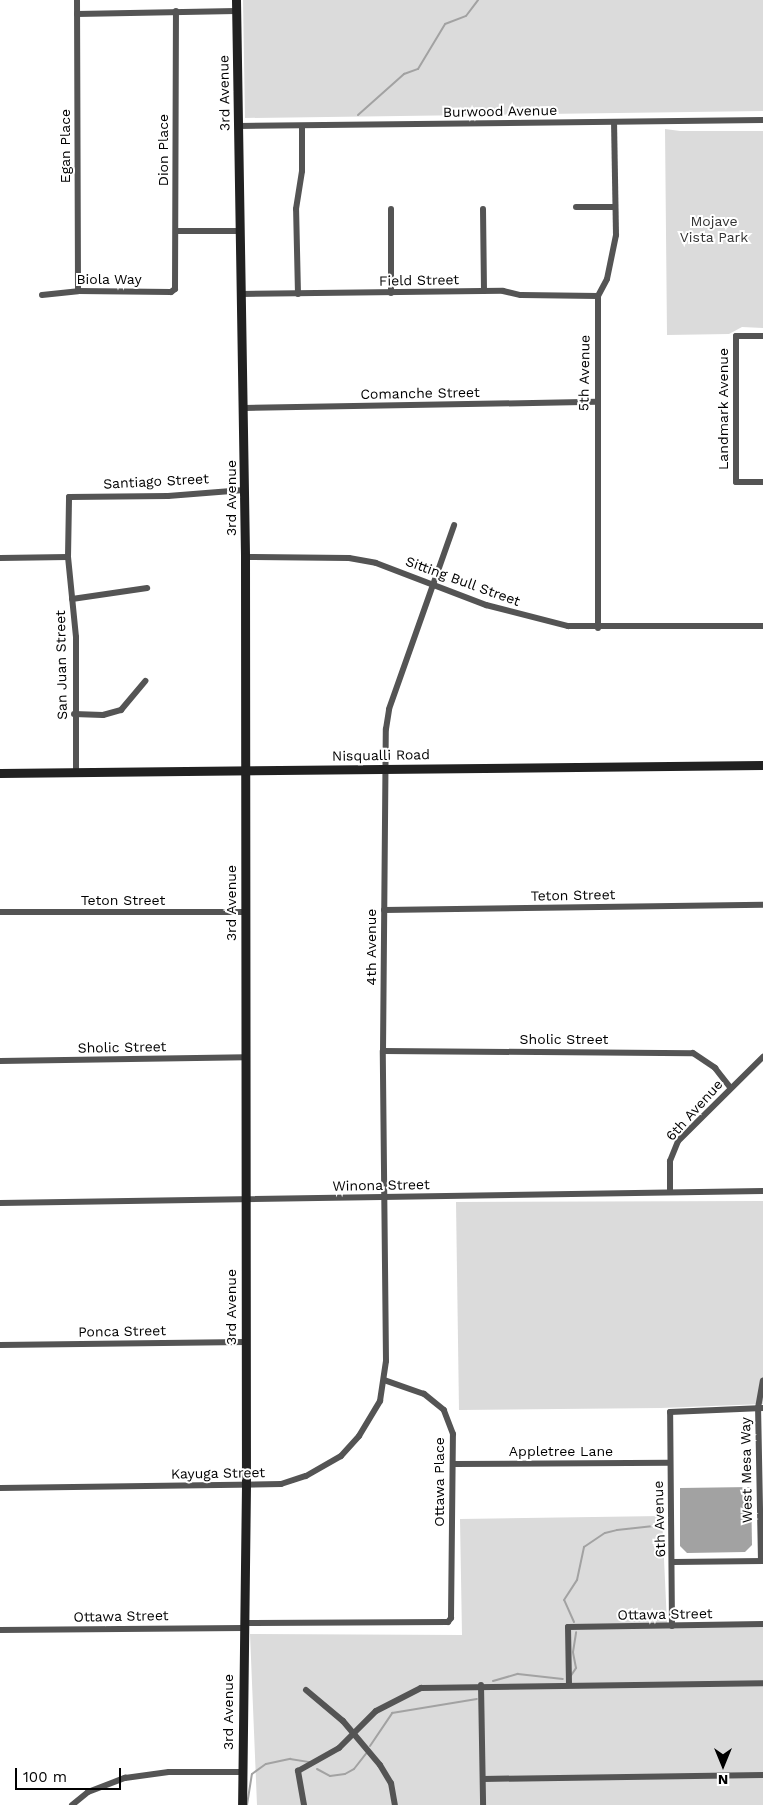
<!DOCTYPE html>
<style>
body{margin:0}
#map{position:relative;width:763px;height:1805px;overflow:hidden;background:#fff;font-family:"Work Sans",sans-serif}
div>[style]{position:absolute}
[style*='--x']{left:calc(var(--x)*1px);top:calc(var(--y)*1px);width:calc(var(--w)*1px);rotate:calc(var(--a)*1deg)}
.green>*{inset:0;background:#dbdbdb}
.water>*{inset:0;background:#a2a2a2}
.stream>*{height:2px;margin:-1px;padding:0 1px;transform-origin:1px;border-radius:1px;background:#a2a2a2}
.street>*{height:6px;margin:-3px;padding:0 3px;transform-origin:3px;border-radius:3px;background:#545454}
.secondary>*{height:9px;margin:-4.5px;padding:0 4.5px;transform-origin:4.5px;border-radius:4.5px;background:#212121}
span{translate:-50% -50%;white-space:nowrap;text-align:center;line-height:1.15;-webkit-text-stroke:4px #fff;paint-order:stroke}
.street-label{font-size:14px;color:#000}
.park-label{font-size:14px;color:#323232}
.north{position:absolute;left:698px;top:1740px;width:50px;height:50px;-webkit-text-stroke:4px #fff;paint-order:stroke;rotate:180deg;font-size:14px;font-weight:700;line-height:20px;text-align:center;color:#000}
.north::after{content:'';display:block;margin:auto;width:18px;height:22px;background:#000;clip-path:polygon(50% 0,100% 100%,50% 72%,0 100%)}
.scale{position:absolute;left:15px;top:1768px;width:106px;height:22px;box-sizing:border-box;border:2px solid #000;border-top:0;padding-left:6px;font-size:15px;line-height:18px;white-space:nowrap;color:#000;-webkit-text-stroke:4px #fff;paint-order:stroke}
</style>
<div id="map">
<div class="green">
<div style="clip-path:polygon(243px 0,763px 0,763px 111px,245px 118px)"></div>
<div style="clip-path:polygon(665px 129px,680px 131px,763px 131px,763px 328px,742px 327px,729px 334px,667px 335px)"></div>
<div style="clip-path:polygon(763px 1201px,763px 1404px,661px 1408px,459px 1410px,456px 1202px)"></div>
<div style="clip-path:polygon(662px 1516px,667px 1623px,763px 1622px,763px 1805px,257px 1805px,250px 1634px,462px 1635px,460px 1519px)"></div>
</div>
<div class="water">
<div style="clip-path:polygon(751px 1487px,752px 1545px,745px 1552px,687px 1553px,680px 1546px,680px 1488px)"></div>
</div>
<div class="stream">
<div style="--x:358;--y:115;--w:62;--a:-41.7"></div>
<div style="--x:404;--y:74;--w:15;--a:-20"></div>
<div style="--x:418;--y:69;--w:52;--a:-59"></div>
<div style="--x:445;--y:24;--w:22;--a:-21"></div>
<div style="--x:466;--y:16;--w:20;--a:-53"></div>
<div style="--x:574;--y:1622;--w:24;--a:-114"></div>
<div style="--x:564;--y:1600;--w:24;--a:-57"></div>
<div style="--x:577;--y:1580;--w:34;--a:-78"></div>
<div style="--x:584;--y:1547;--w:25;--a:-34"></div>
<div style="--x:605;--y:1533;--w:12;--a:-14"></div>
<div style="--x:617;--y:1530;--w:46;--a:-6.2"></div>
<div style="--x:570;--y:1677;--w:11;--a:-56"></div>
<div style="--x:576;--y:1668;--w:16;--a:-101"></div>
<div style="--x:573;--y:1652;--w:20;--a:-81"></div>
<div style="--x:493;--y:1681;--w:26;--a:-16"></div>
<div style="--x:518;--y:1674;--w:45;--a:6.3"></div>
<div style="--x:370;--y:1746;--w:40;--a:-56"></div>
<div style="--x:392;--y:1713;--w:86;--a:-9.4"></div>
<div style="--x:317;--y:1769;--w:15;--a:28"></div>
<div style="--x:330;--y:1776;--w:15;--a:-8"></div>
<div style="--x:345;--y:1774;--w:10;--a:-29"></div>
<div style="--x:354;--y:1769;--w:23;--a:-52"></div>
<div style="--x:247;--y:1805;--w:31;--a:-81"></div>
<div style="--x:252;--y:1774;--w:17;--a:-36"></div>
<div style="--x:266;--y:1764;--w:25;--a:-12"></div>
<div style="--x:290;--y:1759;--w:20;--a:9"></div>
</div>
<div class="street">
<div style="--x:77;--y:0;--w:291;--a:89.8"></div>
<div style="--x:77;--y:14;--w:159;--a:-1.1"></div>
<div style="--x:238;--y:126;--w:525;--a:-0.65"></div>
<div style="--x:576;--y:207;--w:39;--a:0"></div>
<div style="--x:391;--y:209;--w:84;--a:90"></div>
<div style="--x:483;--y:209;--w:82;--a:89.3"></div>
<div style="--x:176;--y:231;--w:64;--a:0"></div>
<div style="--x:240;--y:294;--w:263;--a:-0.7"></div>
<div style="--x:503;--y:291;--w:18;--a:13"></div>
<div style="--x:521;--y:295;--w:77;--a:0.7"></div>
<div style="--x:298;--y:294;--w:85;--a:-91.3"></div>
<div style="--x:296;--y:209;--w:38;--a:-81"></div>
<div style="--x:302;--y:171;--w:45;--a:-90"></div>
<div style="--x:42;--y:295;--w:36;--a:-6"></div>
<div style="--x:78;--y:291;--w:93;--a:0.6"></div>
<div style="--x:171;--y:292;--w:5;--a:-37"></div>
<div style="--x:175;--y:289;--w:278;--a:-89.8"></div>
<div style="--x:763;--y:336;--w:27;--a:180"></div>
<div style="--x:736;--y:336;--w:146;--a:90"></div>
<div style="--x:736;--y:482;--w:27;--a:0"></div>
<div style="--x:244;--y:408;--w:352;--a:-1"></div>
<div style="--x:245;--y:557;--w:104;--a:0.6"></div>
<div style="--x:349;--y:558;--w:27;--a:10"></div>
<div style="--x:376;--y:563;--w:118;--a:20.9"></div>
<div style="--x:486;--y:605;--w:85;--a:14.4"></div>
<div style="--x:568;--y:626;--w:195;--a:0"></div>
<div style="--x:0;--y:558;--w:68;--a:-0.8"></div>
<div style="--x:72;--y:599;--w:76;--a:-8.3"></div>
<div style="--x:598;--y:628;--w:332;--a:-90"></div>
<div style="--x:598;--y:296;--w:19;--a:-62"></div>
<div style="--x:607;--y:279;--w:45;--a:-78.4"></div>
<div style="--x:616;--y:235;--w:113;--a:-91"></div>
<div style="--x:74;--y:714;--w:29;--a:2"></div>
<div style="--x:103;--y:715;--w:19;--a:-16"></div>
<div style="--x:121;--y:710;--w:38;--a:-50"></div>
<div style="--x:76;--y:772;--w:135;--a:-90"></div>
<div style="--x:76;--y:637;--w:80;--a:-95.7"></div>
<div style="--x:68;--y:557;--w:60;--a:-89"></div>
<div style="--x:69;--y:497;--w:99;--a:-0.6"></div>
<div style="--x:168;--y:496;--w:76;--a:-4.5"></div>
<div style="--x:384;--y:910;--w:379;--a:-0.8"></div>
<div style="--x:0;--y:912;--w:245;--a:0"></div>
<div style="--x:383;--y:1051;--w:310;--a:0.4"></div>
<div style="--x:693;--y:1053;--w:27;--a:34"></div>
<div style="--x:715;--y:1068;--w:24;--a:52"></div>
<div style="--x:0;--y:1061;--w:245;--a:-0.9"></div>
<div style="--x:670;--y:1191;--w:30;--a:-90"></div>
<div style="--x:670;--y:1161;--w:22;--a:-68"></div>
<div style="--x:678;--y:1141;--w:120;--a:-44.7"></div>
<div style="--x:0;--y:1203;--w:763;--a:-0.9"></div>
<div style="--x:0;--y:1345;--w:245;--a:-0.7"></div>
<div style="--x:454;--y:1464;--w:215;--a:-0.3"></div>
<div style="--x:0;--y:1488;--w:281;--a:-0.8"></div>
<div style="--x:281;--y:1484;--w:26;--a:-18"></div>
<div style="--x:306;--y:1476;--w:40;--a:-29.7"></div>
<div style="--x:341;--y:1456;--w:27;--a:-48"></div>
<div style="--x:359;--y:1436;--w:41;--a:-59"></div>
<div style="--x:380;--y:1401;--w:40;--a:-81.5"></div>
<div style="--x:386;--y:1361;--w:310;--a:-90.6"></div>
<div style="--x:383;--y:1051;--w:322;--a:-89.5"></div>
<div style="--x:386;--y:729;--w:20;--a:-81"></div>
<div style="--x:389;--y:709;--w:195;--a:-70.5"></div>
<div style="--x:761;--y:1561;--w:153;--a:-91.1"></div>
<div style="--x:758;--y:1408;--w:28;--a:-80"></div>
<div style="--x:673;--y:1562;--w:90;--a:-0.6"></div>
<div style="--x:244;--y:1623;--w:204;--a:-0.3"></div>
<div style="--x:448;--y:1622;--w:5;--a:-53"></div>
<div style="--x:451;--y:1618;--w:184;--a:-89.4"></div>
<div style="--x:453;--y:1434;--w:26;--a:-111"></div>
<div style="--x:444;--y:1410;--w:26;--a:-141"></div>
<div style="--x:424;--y:1394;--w:42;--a:-160.7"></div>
<div style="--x:672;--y:1626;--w:214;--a:-90.5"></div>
<div style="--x:670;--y:1412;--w:93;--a:-2.5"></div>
<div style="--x:0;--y:1630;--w:243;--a:-0.5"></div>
<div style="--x:569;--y:1684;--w:57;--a:-91"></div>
<div style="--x:568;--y:1627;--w:195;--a:-0.9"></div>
<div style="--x:481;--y:1685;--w:120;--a:89"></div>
<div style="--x:306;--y:1690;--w:48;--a:40"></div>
<div style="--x:343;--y:1721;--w:57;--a:49.9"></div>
<div style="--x:380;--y:1765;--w:21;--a:59"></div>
<div style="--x:391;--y:1783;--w:22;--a:80"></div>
<div style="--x:483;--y:1779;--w:280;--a:-0.8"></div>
<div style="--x:72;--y:1805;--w:21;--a:-39"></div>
<div style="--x:88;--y:1792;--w:40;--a:-21"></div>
<div style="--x:125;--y:1778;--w:44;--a:-7.8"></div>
<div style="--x:169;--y:1772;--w:73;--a:0"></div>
<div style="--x:304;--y:1805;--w:35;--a:-100"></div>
<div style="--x:298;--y:1771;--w:47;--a:-29.3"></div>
<div style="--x:339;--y:1748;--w:52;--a:-45"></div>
<div style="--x:376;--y:1711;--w:51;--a:-27.1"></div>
<div style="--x:421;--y:1688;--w:342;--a:-0.8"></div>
</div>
<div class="secondary">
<div style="--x:236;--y:0;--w:557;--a:89.07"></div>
<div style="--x:245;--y:557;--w:928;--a:89.94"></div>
<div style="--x:246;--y:1485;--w:320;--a:90.7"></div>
<div style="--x:0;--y:773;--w:763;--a:-0.6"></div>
</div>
<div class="street-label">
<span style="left:224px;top:93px;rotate:-91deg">3rd Avenue</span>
<span style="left:500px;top:111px;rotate:-1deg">Burwood Avenue</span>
<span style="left:65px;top:146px;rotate:-90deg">Egan Place</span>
<span style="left:163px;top:150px;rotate:-90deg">Dion Place</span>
<span style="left:109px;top:279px">Biola Way</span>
<span style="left:419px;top:280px;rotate:-1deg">Field Street</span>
<span style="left:584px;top:373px;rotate:-89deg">5th Avenue</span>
<span style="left:420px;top:393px;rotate:-1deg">Comanche Street</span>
<span style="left:723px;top:409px;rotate:-90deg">Landmark Avenue</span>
<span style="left:156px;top:481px;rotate:-3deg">Santiago Street</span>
<span style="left:231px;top:498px;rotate:-90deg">3rd Avenue</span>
<span style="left:463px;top:581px;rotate:20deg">Sitting Bull Street</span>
<span style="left:61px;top:665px;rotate:-91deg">San Juan Street</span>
<span style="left:381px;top:755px;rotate:-1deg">Nisqualli Road</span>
<span style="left:573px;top:895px;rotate:-1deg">Teton Street</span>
<span style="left:123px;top:900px">Teton Street</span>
<span style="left:231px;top:903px;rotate:-90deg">3rd Avenue</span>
<span style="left:371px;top:947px;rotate:-90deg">4th Avenue</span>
<span style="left:564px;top:1039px">Sholic Street</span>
<span style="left:122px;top:1047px;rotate:-1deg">Sholic Street</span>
<span style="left:694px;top:1110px;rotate:-48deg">6th Avenue</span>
<span style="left:381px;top:1185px;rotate:-1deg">Winona Street</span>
<span style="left:231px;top:1307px;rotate:-90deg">3rd Avenue</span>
<span style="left:122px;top:1331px;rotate:-1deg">Ponca Street</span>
<span style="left:561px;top:1451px">Appletree Lane</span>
<span style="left:746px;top:1470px;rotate:-91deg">West Mesa Way</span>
<span style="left:218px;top:1473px;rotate:-1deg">Kayuga Street</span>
<span style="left:439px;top:1482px;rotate:-90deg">Ottawa Place</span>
<span style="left:659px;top:1519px;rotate:-92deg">6th Avenue</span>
<span style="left:665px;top:1614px;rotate:-1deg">Ottawa Street</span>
<span style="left:121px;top:1616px;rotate:-1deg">Ottawa Street</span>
<span style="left:228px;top:1712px;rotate:-90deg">3rd Avenue</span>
</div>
<div class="park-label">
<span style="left:714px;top:229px">Mojave<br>Vista Park</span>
</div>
<div class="north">N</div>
<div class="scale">100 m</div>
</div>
